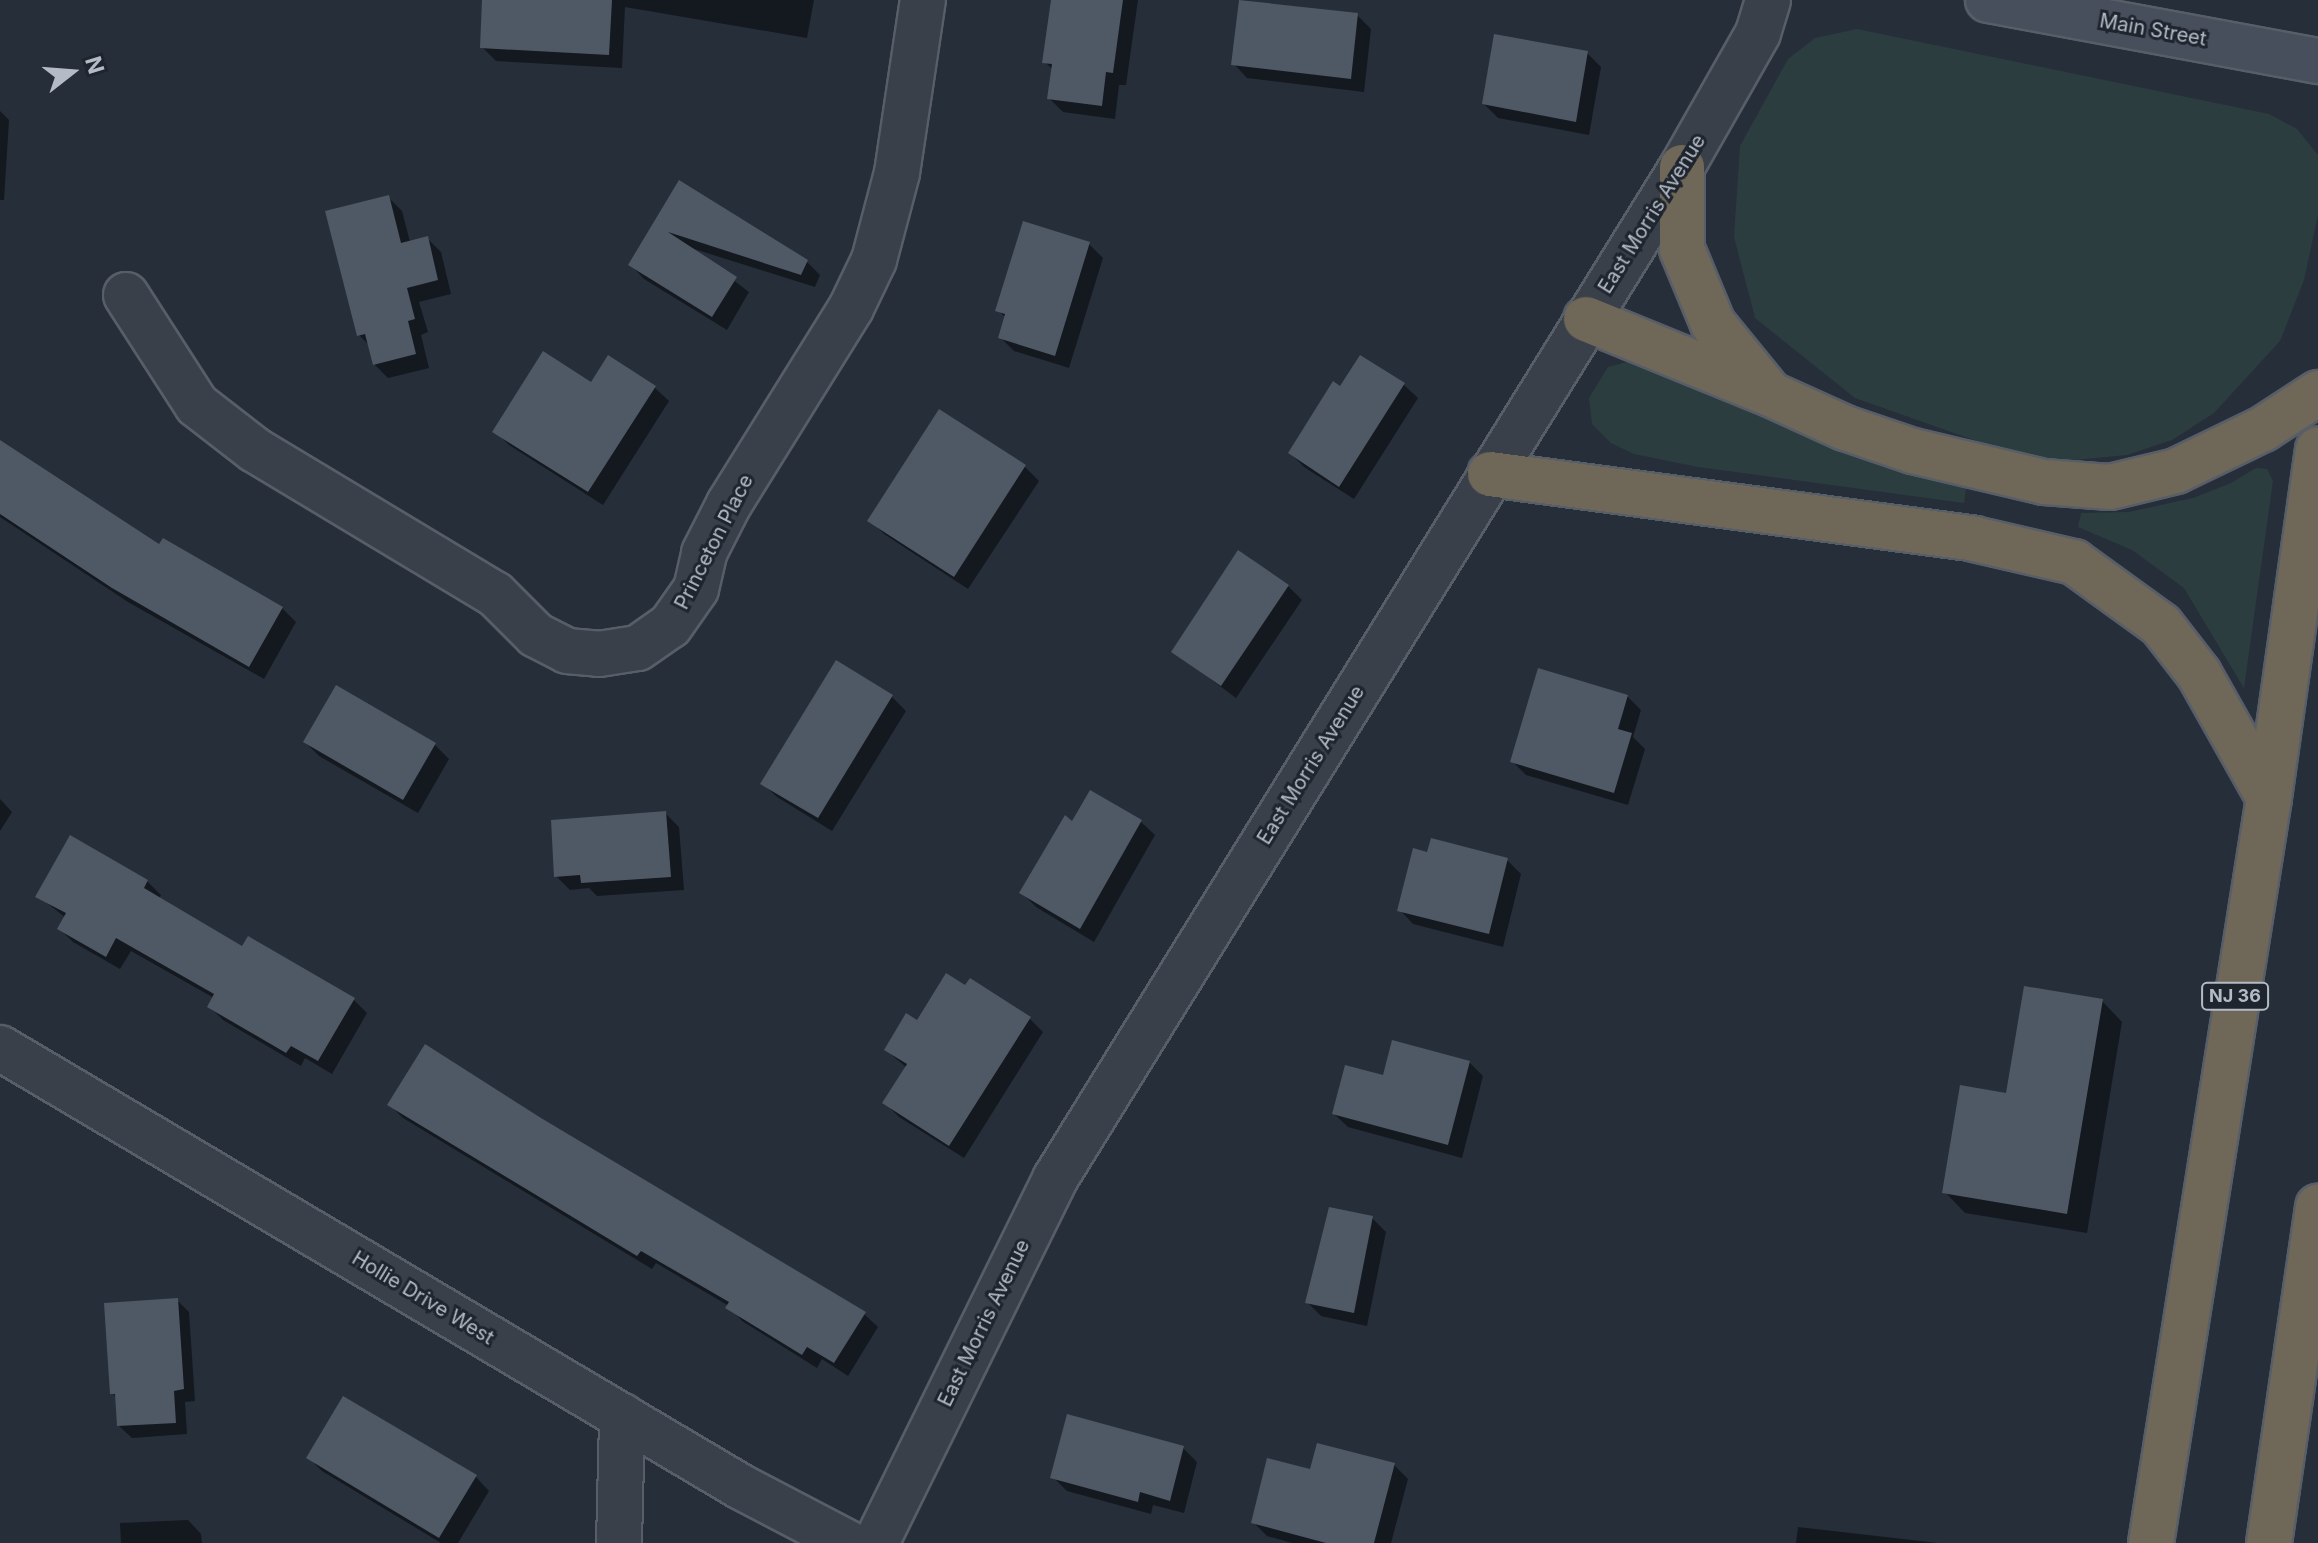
<!DOCTYPE html>
<style>
body{margin:0}
#map{position:relative;width:2318px;height:1543px;overflow:hidden;background:#262e3a;font-family:Inter,sans-serif}
div>[style]{position:absolute}
[style*='--x']{left:calc(var(--x)*1px);top:calc(var(--y)*1px);width:calc(var(--w)*1px);rotate:calc(var(--a)*1deg)}
.green>*{inset:0;background:#2c3d3f}
.shadow>*{inset:0;background:#0007}
.building>*{inset:0;background:#4f5865}
.roads{filter:drop-shadow(2px 0 #585e68) drop-shadow(-2px 0 #585e68) drop-shadow(0 2px #585e68) drop-shadow(0 -2px #585e68)}
.street>*{height:44px;margin:-22px;padding:0 22px;transform-origin:22px;border-radius:22px;background:#3a404a}
.secondary>*{height:44px;margin:-22px;padding:0 22px;transform-origin:22px;border-radius:22px;background:#484f5c}
.highway>*{height:44px;margin:-22px;padding:0 22px;transform-origin:22px;border-radius:22px;background:#6f6758}
span{translate:-50% -50%;white-space:nowrap;text-align:center;line-height:1.15;-webkit-text-stroke:6px #1f252f;paint-order:stroke}
.shield-label span{padding:2px 6px;background:#1f252f;border:2px solid;border-radius:6px;-webkit-text-stroke-width:0}
.shield-label{font-size:18px;color:#b5bbc5;font-weight:700}
.street-label{font-size:20px;color:#b5bbc5}
.north{position:absolute;left:32px;top:32px;width:80px;height:80px;-webkit-text-stroke:6px #1f252f;paint-order:stroke;rotate:73deg;font-size:22px;font-weight:700;line-height:32px;text-align:center;color:#b5bbc5}
.north::after{content:'';display:block;margin:auto;width:28px;height:36px;background:#b5bbc5;clip-path:polygon(50% 0,100% 100%,50% 72%,0 100%)}
</style>
<div id="map">
<div class="green">
<div style="clip-path:polygon(1857px 29px,2269px 114px,2297px 129px,2318px 155px,2318px 215px,2304px 280px,2280px 341px,2214px 413px,2172px 440px,2127px 455px,2074px 460px,2019px 456px,1855px 398px,1755px 318px,1734px 237px,1740px 146px,1788px 59px,1815px 38px)"></div>
<div style="clip-path:polygon(1635px 360px,1819px 435px,1966px 488px,1964px 503px,1698px 467px,1634px 454px,1611px 443px,1592px 424px,1589px 398px,1608px 367px)"></div>
<div style="clip-path:polygon(2256px 468px,2267px 469px,2273px 481px,2244px 688px,2184px 588px,2132px 550px,2078px 527px,2081px 513px,2129px 512px,2193px 498px,2231px 483px)"></div>
</div>
<div class="shadow">
<div style="clip-path:polygon(484px 0,814px 0,807px 38px,625px 7px,622px 68px,496px 61px,482px 47px)"></div>
<div style="clip-path:polygon(1053px 0,1138px 0,1126px 85px,1119px 85px,1115px 119px,1063px 112px,1049px 98px,1053px 70px,1045px 62px)"></div>
<div style="clip-path:polygon(1357px 15px,1371px 29px,1364px 92px,1247px 78px,1234px 64px)"></div>
<div style="clip-path:polygon(1587px 53px,1601px 67px,1589px 135px,1498px 118px,1484px 104px)"></div>
<div style="clip-path:polygon(0 111px,9px 120px,4px 200px,0 200px)"></div>
<div style="clip-path:polygon(680px 183px,806px 261px,820px 275px,815px 287px,691px 248px,749px 292px,727px 330px,644px 279px,631px 265px)"></div>
<div style="clip-path:polygon(388px 197px,402px 211px,410px 242px,427px 238px,441px 252px,451px 294px,419px 302px,428px 332px,421px 335px,429px 368px,388px 378px,374px 364px,370px 346px,359px 335px)"></div>
<div style="clip-path:polygon(1089px 244px,1103px 258px,1069px 368px,1014px 351px,1000px 337px,1006px 318px,998px 310px)"></div>
<div style="clip-path:polygon(1404px 385px,1418px 398px,1354px 499px,1304px 467px,1290px 453px,1341px 388px)"></div>
<div style="clip-path:polygon(655px 388px,669px 401px,603px 505px,509px 445px,495px 431px)"></div>
<div style="clip-path:polygon(0 453px,160px 547px,282px 608px,296px 622px,264px 679px,128px 602px,0 517px)"></div>
<div style="clip-path:polygon(1025px 467px,1039px 481px,968px 589px,884px 534px,870px 520px)"></div>
<div style="clip-path:polygon(1288px 586px,1302px 600px,1236px 698px,1173px 651px)"></div>
<div style="clip-path:polygon(836px 663px,892px 697px,906px 711px,832px 831px,777px 797px,763px 784px)"></div>
<div style="clip-path:polygon(336px 687px,435px 745px,449px 759px,418px 813px,319px 756px,305px 742px)"></div>
<div style="clip-path:polygon(1627px 696px,1641px 710px,1633px 737px,1645px 749px,1628px 805px,1526px 775px,1512px 761px)"></div>
<div style="clip-path:polygon(0 799px,12px 812px,0 831px)"></div>
<div style="clip-path:polygon(665px 813px,679px 827px,684px 890px,597px 896px,589px 888px,570px 890px,556px 876px)"></div>
<div style="clip-path:polygon(1141px 822px,1155px 835px,1094px 942px,1036px 907px,1022px 893px,1073px 823px)"></div>
<div style="clip-path:polygon(1507px 860px,1521px 874px,1503px 947px,1413px 924px,1400px 910px)"></div>
<div style="clip-path:polygon(147px 881px,161px 895px,159px 899px,243px 949px,354px 1000px,367px 1013px,332px 1074px,305px 1058px,301px 1066px,223px 1020px,209px 1006px,214px 998px,131px 951px,120px 969px,73px 942px,59px 928px,66px 918px,38px 896px)"></div>
<div style="clip-path:polygon(2102px 1001px,2122px 1022px,2087px 1233px,1965px 1213px,1945px 1192px,2007px 1095px)"></div>
<div style="clip-path:polygon(1029px 1018px,1043px 1032px,964px 1158px,899px 1117px,885px 1103px,907px 1068px,886px 1050px,918px 1022px)"></div>
<div style="clip-path:polygon(1469px 1062px,1483px 1076px,1462px 1158px,1348px 1127px,1334px 1114px,1384px 1077px)"></div>
<div style="clip-path:polygon(389px 1104px,864px 1314px,878px 1327px,848px 1376px,822px 1359px,817px 1368px,742px 1321px,729px 1306px,656px 1263px,652px 1269px,403px 1118px)"></div>
<div style="clip-path:polygon(1372px 1218px,1386px 1232px,1367px 1326px,1321px 1316px,1307px 1302px)"></div>
<div style="clip-path:polygon(177px 1300px,189px 1312px,195px 1401px,185px 1402px,187px 1434px,132px 1438px,119px 1426px,117px 1398px,112px 1393px)"></div>
<div style="clip-path:polygon(1183px 1448px,1197px 1462px,1184px 1513px,1153px 1505px,1151px 1514px,1067px 1491px,1053px 1477px)"></div>
<div style="clip-path:polygon(308px 1457px,476px 1477px,489px 1491px,458px 1543px,441px 1543px,322px 1471px)"></div>
<div style="clip-path:polygon(1394px 1465px,1408px 1479px,1391px 1543px,1292px 1543px,1267px 1536px,1253px 1522px,1312px 1471px)"></div>
<div style="clip-path:polygon(188px 1520px,201px 1534px,202px 1543px,121px 1543px,120px 1523px)"></div>
<div style="clip-path:polygon(1798px 1527px,1938px 1543px,1796px 1543px)"></div>
</div>
<div class="building">
<div style="clip-path:polygon(482px 0,612px 0,609px 55px,480px 48px)"></div>
<div style="clip-path:polygon(1051px 0,1123px 0,1113px 73px,1106px 72px,1102px 106px,1047px 99px,1052px 64px,1042px 63px)"></div>
<div style="clip-path:polygon(1239px 0,1358px 13px,1351px 79px,1231px 65px)"></div>
<div style="clip-path:polygon(1494px 34px,1588px 51px,1576px 122px,1482px 104px)"></div>
<div style="clip-path:polygon(679px 180px,808px 260px,801px 275px,668px 232px,737px 277px,712px 317px,628px 265px)"></div>
<div style="clip-path:polygon(389px 195px,401px 243px,428px 236px,438px 280px,407px 288px,415px 319px,408px 321px,416px 354px,373px 365px,365px 334px,357px 336px,325px 211px)"></div>
<div style="clip-path:polygon(1023px 221px,1090px 242px,1055px 356px,998px 338px,1005px 314px,995px 311px)"></div>
<div style="clip-path:polygon(543px 351px,591px 382px,608px 355px,656px 386px,588px 492px,492px 432px)"></div>
<div style="clip-path:polygon(1360px 355px,1405px 383px,1339px 487px,1288px 453px,1333px 381px,1340px 386px)"></div>
<div style="clip-path:polygon(939px 409px,1026px 465px,954px 577px,867px 521px)"></div>
<div style="clip-path:polygon(0 440px,159px 544px,163px 538px,283px 607px,249px 667px,112px 588px,0 514px)"></div>
<div style="clip-path:polygon(1238px 550px,1289px 585px,1221px 686px,1171px 652px)"></div>
<div style="clip-path:polygon(836px 660px,893px 695px,818px 818px,760px 784px)"></div>
<div style="clip-path:polygon(1538px 668px,1628px 695px,1618px 729px,1632px 733px,1614px 793px,1510px 762px)"></div>
<div style="clip-path:polygon(336px 685px,436px 743px,403px 800px,303px 742px)"></div>
<div style="clip-path:polygon(1090px 790px,1142px 820px,1080px 929px,1019px 893px,1065px 815px,1072px 821px)"></div>
<div style="clip-path:polygon(666px 811px,671px 877px,581px 883px,580px 875px,554px 877px,551px 820px)"></div>
<div style="clip-path:polygon(70px 835px,148px 880px,144px 888px,242px 946px,248px 936px,355px 998px,318px 1061px,291px 1046px,286px 1053px,207px 1007px,214px 994px,116px 938px,106px 957px,57px 929px,66px 913px,35px 897px)"></div>
<div style="clip-path:polygon(1431px 838px,1508px 858px,1489px 934px,1397px 911px,1413px 848px,1427px 852px)"></div>
<div style="clip-path:polygon(946px 973px,965px 985px,970px 978px,1031px 1017px,949px 1146px,882px 1103px,907px 1064px,884px 1050px,906px 1013px,917px 1020px)"></div>
<div style="clip-path:polygon(2024px 986px,2103px 999px,2067px 1214px,1942px 1193px,1960px 1085px,2006px 1093px)"></div>
<div style="clip-path:polygon(1392px 1040px,1470px 1061px,1448px 1145px,1332px 1114px,1345px 1065px,1383px 1075px)"></div>
<div style="clip-path:polygon(425px 1044px,541px 1118px,866px 1312px,834px 1363px,807px 1347px,802px 1355px,725px 1308px,729px 1302px,641px 1251px,637px 1256px,387px 1105px)"></div>
<div style="clip-path:polygon(1329px 1207px,1373px 1216px,1354px 1313px,1305px 1303px)"></div>
<div style="clip-path:polygon(178px 1298px,184px 1389px,174px 1391px,176px 1423px,117px 1426px,115px 1394px,110px 1394px,104px 1303px)"></div>
<div style="clip-path:polygon(343px 1396px,477px 1475px,439px 1538px,306px 1458px)"></div>
<div style="clip-path:polygon(1067px 1414px,1184px 1446px,1170px 1501px,1140px 1492px,1138px 1502px,1050px 1478px)"></div>
<div style="clip-path:polygon(1317px 1443px,1395px 1463px,1374px 1543px,1326px 1543px,1251px 1523px,1267px 1458px,1310px 1469px)"></div>
</div>
<div class="roads">
<div class="street">
<div style="--x:126;--y:295;--w:131;--a:57.2"></div>
<div style="--x:197;--y:405;--w:73;--a:37.8"></div>
<div style="--x:255;--y:450;--w:280;--a:31"></div>
<div style="--x:495;--y:594;--w:58;--a:45"></div>
<div style="--x:536;--y:635;--w:35;--a:27"></div>
<div style="--x:567;--y:651;--w:32;--a:5"></div>
<div style="--x:599;--y:654;--w:39;--a:-9"></div>
<div style="--x:638;--y:648;--w:39;--a:-35"></div>
<div style="--x:670;--y:626;--w:45;--a:-54.9"></div>
<div style="--x:696;--y:589;--w:37;--a:-77"></div>
<div style="--x:704;--y:553;--w:55;--a:-63"></div>
<div style="--x:729;--y:504;--w:231;--a:-58.1"></div>
<div style="--x:851;--y:308;--w:53;--a:-64.4"></div>
<div style="--x:874;--y:260;--w:90;--a:-75.2"></div>
<div style="--x:897;--y:173;--w:175;--a:-81.5"></div>
<div style="--x:0;--y:1048;--w:861;--a:30.64"></div>
<div style="--x:741;--y:1487;--w:121;--a:27.6"></div>
<div style="--x:619;--y:1543;--w:127;--a:-88.6"></div>
<div style="--x:876;--y:1543;--w:406;--a:-63.8"></div>
<div style="--x:1055;--y:1179;--w:1190;--a:-58.22"></div>
<div style="--x:1682;--y:167;--w:154;--a:-60.4"></div>
<div style="--x:1758;--y:33;--w:34;--a:-73"></div>
</div>
<div class="secondary">
<div style="--x:1988;--y:0;--w:336;--a:10.5"></div>
</div>
<div class="highway">
<div style="--x:1682;--y:167;--w:82;--a:90"></div>
<div style="--x:1682;--y:249;--w:81;--a:67.5"></div>
<div style="--x:1713;--y:324;--w:90;--a:50.8"></div>
<div style="--x:1770;--y:394;--w:82;--a:24.4"></div>
<div style="--x:1845;--y:428;--w:72;--a:18.7"></div>
<div style="--x:1913;--y:451;--w:135;--a:13.3"></div>
<div style="--x:2044;--y:482;--w:66;--a:4.3"></div>
<div style="--x:2110;--y:487;--w:68;--a:-13.6"></div>
<div style="--x:2176;--y:471;--w:97;--a:-25.8"></div>
<div style="--x:2263;--y:429;--w:66;--a:-33.2"></div>
<div style="--x:1586;--y:319;--w:193;--a:22.2"></div>
<div style="--x:1490;--y:474;--w:488;--a:7.6"></div>
<div style="--x:1974;--y:539;--w:103;--a:13"></div>
<div style="--x:2074;--y:562;--w:107;--a:35.9"></div>
<div style="--x:2161;--y:625;--w:62;--a:52.2"></div>
<div style="--x:2199;--y:674;--w:142;--a:60.6"></div>
<div style="--x:2151;--y:1543;--w:754;--a:-81"></div>
<div style="--x:2269;--y:798;--w:352;--a:-82"></div>
<div style="--x:2269;--y:1543;--w:340;--a:-81.7"></div>
</div>
</div>
<div class="shield-label">
<span style="left:2235px;top:996px">NJ 36</span>
</div>
<div class="street-label">
<span style="left:2153px;top:30px;rotate:10deg">Main Street</span>
<span style="left:1652px;top:214px;rotate:-58deg">East Morris Avenue</span>
<span style="left:714px;top:542px;rotate:-63deg">Princeton Place</span>
<span style="left:1311px;top:765px;rotate:-58deg">East Morris Avenue</span>
<span style="left:423px;top:1298px;rotate:31deg">Hollie Drive West</span>
<span style="left:984px;top:1323px;rotate:-64deg">East Morris Avenue</span>
</div>
<div class="north">N</div>
</div>
